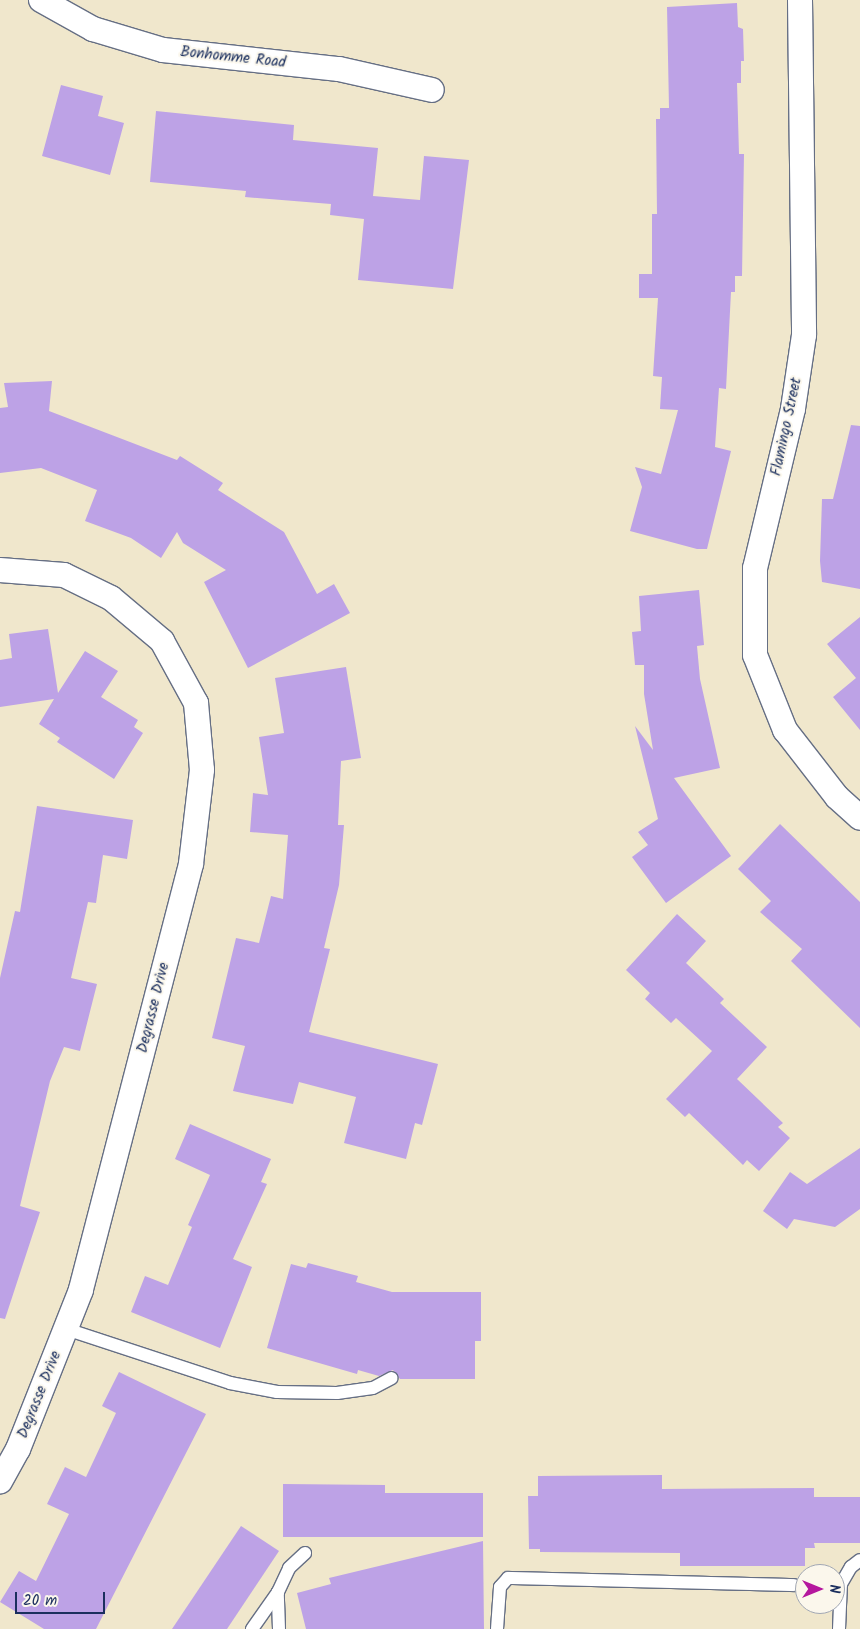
<!DOCTYPE html>
<style>
body{margin:0}
#map{position:relative;width:860px;height:1629px;overflow:hidden;background:#f0e7cc;font-family:Kalam,sans-serif}
div>[style]{position:absolute}
[style*='--x']{left:calc(var(--x)*1px);top:calc(var(--y)*1px);width:calc(var(--w)*1px);rotate:calc(var(--a)*1deg)}
.building>*{inset:0;background:#bda2e6}
.roads{filter:drop-shadow(1px 0 #666f84) drop-shadow(-1px 0 #666f84) drop-shadow(0 1px #666f84) drop-shadow(0 -1px #666f84)}
.lane>*{height:12px;margin:-6px;padding:0 6px;transform-origin:6px;border-radius:6px;background:#fff}
.street>*{height:24px;margin:-12px;padding:0 12px;transform-origin:12px;border-radius:12px;background:#fff}
span{translate:-50% -50%;white-space:nowrap;text-align:center;line-height:1.15;-webkit-text-stroke:4px #fbf7ec;paint-order:stroke}
.street-label{font-size:15px;color:#1b2f5e}
.north{position:absolute;left:795px;top:1564px;width:50px;height:50px;box-sizing:border-box;background:#fbf7ec;border:1px solid #a1a7b3;border-radius:50%;rotate:90deg;font-size:14px;font-weight:700;line-height:20px;text-align:center;color:#1b2f5e}
.north::after{content:'';display:block;margin:auto;width:18px;height:22px;background:#b5179e;clip-path:polygon(50% 0,100% 100%,50% 72%,0 100%)}
.scale{position:absolute;left:15px;top:1592px;width:90px;height:22px;box-sizing:border-box;border:2px solid #1b2f5e;border-top:0;padding-left:6px;font-size:15px;line-height:18px;white-space:nowrap;color:#1b2f5e;-webkit-text-stroke:4px #fbf7ec;paint-order:stroke}
</style>
<div id="map">
<div class="building">
<div style="clip-path:polygon(737px 3px,738px 27px,743px 29px,744px 61px,741px 61px,741px 83px,737px 83px,739px 154px,744px 154px,742px 276px,735px 276px,735px 292px,731px 292px,726px 389px,719px 388px,715px 447px,731px 451px,707px 549px,697px 549px,630px 531px,642px 487px,635px 467px,661px 474px,678px 410px,660px 409px,662px 377px,653px 376px,658px 298px,639px 298px,639px 274px,652px 274px,652px 214px,657px 214px,656px 119px,660px 119px,660px 108px,669px 108px,667px 7px)"></div>
<div style="clip-path:polygon(61px 85px,103px 96px,98px 116px,124px 123px,110px 175px,42px 156px)"></div>
<div style="clip-path:polygon(156px 111px,294px 125px,293px 140px,378px 148px,373px 196px,420px 200px,424px 156px,469px 160px,453px 289px,358px 280px,364px 219px,330px 215px,331px 204px,245px 197px,246px 191px,150px 182px)"></div>
<div style="clip-path:polygon(52px 381px,49px 411px,177px 460px,180px 456px,223px 483px,218px 490px,284px 532px,317px 594px,334px 584px,350px 613px,248px 668px,204px 582px,226px 570px,183px 543px,177px 532px,161px 558px,131px 538px,85px 521px,97px 490px,41px 468px,0 473px,0 408px,8px 407px,4px 383px)"></div>
<div style="clip-path:polygon(851px 425px,860px 426px,860px 589px,822px 582px,820px 561px,822px 499px,833px 499px)"></div>
<div style="clip-path:polygon(699px 590px,704px 645px,697px 646px,700px 679px,720px 768px,674px 778px,731px 856px,666px 903px,632px 857px,648px 845px,638px 832px,658px 819px,635px 726px,653px 750px,644px 694px,644px 665px,635px 665px,632px 632px,641px 631px,639px 596px)"></div>
<div style="clip-path:polygon(860px 617px,860px 730px,833px 697px,856px 678px,827px 644px)"></div>
<div style="clip-path:polygon(48px 629px,58px 693px,85px 651px,118px 671px,101px 697px,138px 720px,134px 727px,143px 733px,114px 779px,57px 742px,60px 738px,39px 724px,54px 699px,0 707px,0 660px,12px 658px,9px 634px)"></div>
<div style="clip-path:polygon(346px 667px,361px 758px,341px 761px,338px 825px,344px 825px,339px 885px,324px 948px,330px 949px,309px 1032px,438px 1064px,422px 1125px,415px 1123px,406px 1159px,344px 1143px,356px 1097px,299px 1082px,293px 1104px,233px 1091px,245px 1046px,212px 1038px,236px 938px,259px 943px,271px 896px,283px 899px,288px 835px,250px 832px,253px 793px,268px 795px,259px 737px,284px 733px,275px 678px)"></div>
<div style="clip-path:polygon(37px 806px,133px 820px,127px 859px,103px 855px,96px 903px,88px 902px,71px 978px,97px 984px,80px 1051px,64px 1047px,50px 1081px,20px 1206px,40px 1212px,5px 1319px,0 1318px,0 978px,15px 911px,20px 912px)"></div>
<div style="clip-path:polygon(780px 824px,860px 902px,860px 1028px,791px 961px,802px 949px,760px 912px,771px 901px,738px 869px)"></div>
<div style="clip-path:polygon(677px 914px,706px 941px,686px 963px,724px 999px,720px 1003px,767px 1047px,737px 1079px,783px 1123px,778px 1127px,790px 1138px,759px 1171px,747px 1160px,743px 1165px,689px 1113px,685px 1117px,666px 1099px,712px 1051px,676px 1018px,671px 1023px,645px 999px,650px 993px,626px 970px)"></div>
<div style="clip-path:polygon(190px 1124px,271px 1159px,261px 1182px,267px 1184px,233px 1259px,252px 1267px,220px 1348px,131px 1312px,145px 1276px,168px 1285px,192px 1227px,188px 1225px,210px 1175px,175px 1159px)"></div>
<div style="clip-path:polygon(860px 1148px,860px 1209px,835px 1227px,794px 1219px,787px 1229px,763px 1211px,790px 1172px,807px 1184px)"></div>
<div style="clip-path:polygon(308px 1263px,358px 1276px,356px 1282px,392px 1292px,481px 1292px,481px 1341px,475px 1341px,475px 1379px,400px 1379px,393px 1370px,379px 1376px,358px 1370px,357px 1374px,267px 1348px,291px 1264px,306px 1268px)"></div>
<div style="clip-path:polygon(119px 1372px,206px 1414px,96px 1629px,44px 1629px,0 1602px,19px 1571px,36px 1581px,69px 1514px,47px 1504px,65px 1467px,86px 1477px,116px 1413px,102px 1406px)"></div>
<div style="clip-path:polygon(662px 1475px,662px 1489px,814px 1488px,814px 1497px,860px 1497px,860px 1543px,814px 1543px,815px 1548px,805px 1548px,805px 1566px,680px 1566px,680px 1553px,540px 1552px,540px 1549px,529px 1549px,528px 1496px,538px 1496px,538px 1476px)"></div>
<div style="clip-path:polygon(283px 1484px,385px 1485px,385px 1493px,483px 1493px,483px 1537px,283px 1537px)"></div>
<div style="clip-path:polygon(241px 1526px,279px 1551px,227px 1629px,172px 1629px)"></div>
<div style="clip-path:polygon(483px 1541px,484px 1629px,306px 1629px,297px 1593px,331px 1584px,329px 1578px)"></div>
</div>
<div class="roads">
<div class="lane">
<div style="--x:66;--y:1329;--w:173;--a:18.2"></div>
<div style="--x:230;--y:1383;--w:48;--a:10.8"></div>
<div style="--x:277;--y:1392;--w:60;--a:1"></div>
<div style="--x:337;--y:1393;--w:36;--a:-8"></div>
<div style="--x:373;--y:1388;--w:21;--a:-28"></div>
<div style="--x:252;--y:1629;--w:45;--a:-54.9"></div>
<div style="--x:279;--y:1629;--w:37;--a:-92"></div>
<div style="--x:278;--y:1592;--w:26;--a:-65"></div>
<div style="--x:289;--y:1568;--w:22;--a:-43"></div>
<div style="--x:497;--y:1629;--w:42;--a:-85.9"></div>
<div style="--x:500;--y:1587;--w:12;--a:-48"></div>
<div style="--x:508;--y:1578;--w:286;--a:1.4"></div>
<div style="--x:839;--y:1629;--w:45;--a:-87.5"></div>
<div style="--x:841;--y:1584;--w:20;--a:-60"></div>
<div style="--x:851;--y:1567;--w:11;--a:-38"></div>
</div>
<div class="street">
<div style="--x:41;--y:0;--w:60;--a:29.1"></div>
<div style="--x:93;--y:29;--w:73;--a:16.7"></div>
<div style="--x:163;--y:50;--w:177;--a:6.2"></div>
<div style="--x:339;--y:69;--w:95;--a:12.7"></div>
<div style="--x:800;--y:0;--w:335;--a:89.3"></div>
<div style="--x:804;--y:335;--w:75;--a:98.5"></div>
<div style="--x:793;--y:409;--w:163;--a:103.4"></div>
<div style="--x:755;--y:568;--w:87;--a:90"></div>
<div style="--x:755;--y:655;--w:81;--a:68.2"></div>
<div style="--x:785;--y:730;--w:85;--a:52.2"></div>
<div style="--x:837;--y:797;--w:31;--a:42"></div>
<div style="--x:0;--y:570;--w:64;--a:4.5"></div>
<div style="--x:64;--y:575;--w:52;--a:26.1"></div>
<div style="--x:111;--y:598;--w:67;--a:40.1"></div>
<div style="--x:162;--y:641;--w:71;--a:61.3"></div>
<div style="--x:196;--y:703;--w:67;--a:84.9"></div>
<div style="--x:202;--y:770;--w:95;--a:96.7"></div>
<div style="--x:191;--y:864;--w:440;--a:104.5"></div>
<div style="--x:81;--y:1290;--w:171;--a:111.6"></div>
<div style="--x:18;--y:1449;--w:37;--a:119"></div>
</div>
</div>
<div class="street-label">
<span style="left:233px;top:58px;rotate:6deg">Bonhomme Road</span>
<span style="left:787px;top:427px;rotate:-78deg">Flamingo Street</span>
<span style="left:154px;top:1008px;rotate:-76deg">Degrasse Drive</span>
<span style="left:40px;top:1395px;rotate:-68deg">Degrasse Drive</span>
</div>
<div class="north">N</div>
<div class="scale">20 m</div>
</div>
